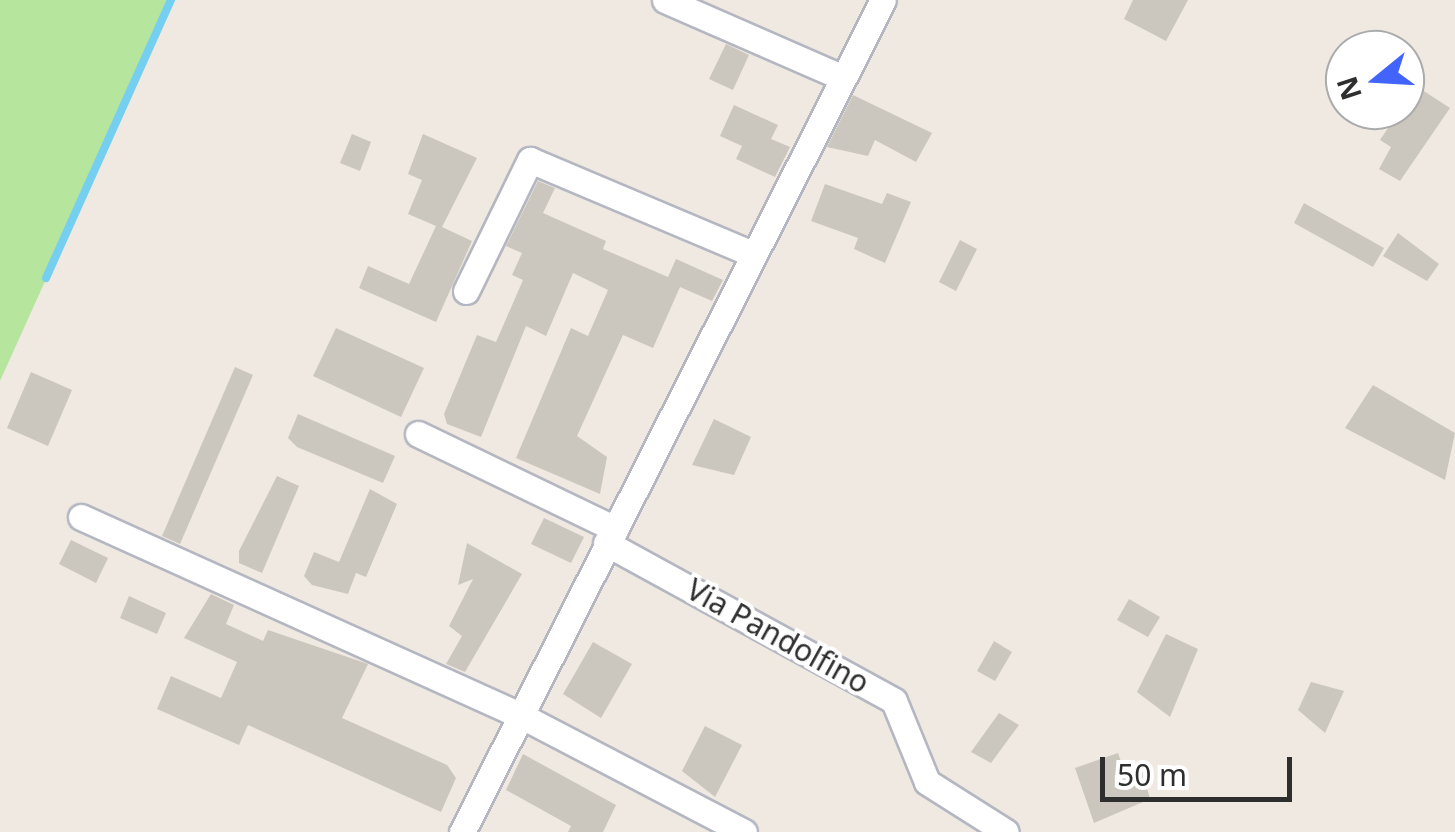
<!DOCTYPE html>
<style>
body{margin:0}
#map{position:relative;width:1455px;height:832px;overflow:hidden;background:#efe9e1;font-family:"Noto Sans",sans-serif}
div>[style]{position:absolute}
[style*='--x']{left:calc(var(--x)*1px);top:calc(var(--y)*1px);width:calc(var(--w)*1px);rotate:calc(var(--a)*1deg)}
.green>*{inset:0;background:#b6e59e}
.stream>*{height:8px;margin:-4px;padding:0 4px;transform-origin:4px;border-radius:4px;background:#75cff0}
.building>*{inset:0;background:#cbc7bf}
.roads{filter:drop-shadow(2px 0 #b4b7c1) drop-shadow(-2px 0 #b4b7c1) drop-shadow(0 2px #b4b7c1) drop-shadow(0 -2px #b4b7c1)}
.minor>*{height:25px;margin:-12.5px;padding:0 12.5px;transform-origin:12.5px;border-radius:12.5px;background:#fff}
span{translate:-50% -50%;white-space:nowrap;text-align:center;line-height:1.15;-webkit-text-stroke:8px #fff;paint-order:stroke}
.street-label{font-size:30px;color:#2e2e2e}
.north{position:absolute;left:1325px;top:30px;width:100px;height:100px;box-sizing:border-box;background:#fff;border:2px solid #ababab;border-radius:50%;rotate:252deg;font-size:28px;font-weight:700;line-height:40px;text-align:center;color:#2e2e2e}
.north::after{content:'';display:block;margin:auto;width:35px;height:45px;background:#4264fb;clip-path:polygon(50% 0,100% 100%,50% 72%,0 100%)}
.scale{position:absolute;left:1100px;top:757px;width:192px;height:45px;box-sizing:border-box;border:5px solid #2e2e2e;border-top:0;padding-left:12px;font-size:30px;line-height:35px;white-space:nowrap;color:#2e2e2e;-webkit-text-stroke:8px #fff;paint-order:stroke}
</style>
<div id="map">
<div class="green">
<div style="clip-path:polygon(0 0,172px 0,0 381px)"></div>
</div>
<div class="stream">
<div style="--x:46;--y:278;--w:305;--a:-65.8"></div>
</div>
<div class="building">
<div style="clip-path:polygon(1133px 0,1188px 0,1166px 41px,1124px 19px)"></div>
<div style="clip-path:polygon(726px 44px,749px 55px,733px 90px,709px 79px)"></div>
<div style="clip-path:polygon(1416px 86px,1450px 108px,1400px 181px,1379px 169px,1391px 147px,1380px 140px)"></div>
<div style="clip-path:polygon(853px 95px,932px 133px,916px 162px,875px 140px,868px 156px,827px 147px)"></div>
<div style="clip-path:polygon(734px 105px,778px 125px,771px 139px,790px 147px,775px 177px,736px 159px,742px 146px,720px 136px)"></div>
<div style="clip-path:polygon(352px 134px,371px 142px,360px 171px,340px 163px)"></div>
<div style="clip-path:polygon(423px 134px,477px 158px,442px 227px,472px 241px,436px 322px,359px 288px,368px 266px,409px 284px,436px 226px,408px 214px,422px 180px,408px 174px)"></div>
<div style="clip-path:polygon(538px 181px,555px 188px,543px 213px,606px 241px,603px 249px,668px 277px,676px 259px,723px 280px,712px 301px,680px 287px,653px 348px,623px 335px,577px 436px,607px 457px,600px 494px,516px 458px,571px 328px,588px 336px,608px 290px,573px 273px,546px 336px,526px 326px,481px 437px,447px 424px,444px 414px,477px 335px,496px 342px,523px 280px,512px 275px,522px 253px,506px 246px)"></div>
<div style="clip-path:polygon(825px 184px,882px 204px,887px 193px,911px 202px,885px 263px,854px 249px,858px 238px,811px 221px)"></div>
<div style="clip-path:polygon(1304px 203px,1384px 248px,1373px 267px,1294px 223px)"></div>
<div style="clip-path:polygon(1398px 233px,1439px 264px,1427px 281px,1383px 256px)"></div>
<div style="clip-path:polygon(960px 240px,977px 249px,956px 291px,939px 282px)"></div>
<div style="clip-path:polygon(336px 328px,424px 368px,401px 417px,313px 376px)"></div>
<div style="clip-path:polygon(235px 367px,253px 375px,180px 544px,162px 536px)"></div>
<div style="clip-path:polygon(31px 372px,72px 390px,48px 446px,7px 428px)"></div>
<div style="clip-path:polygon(1373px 385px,1455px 433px,1445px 480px,1345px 428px)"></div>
<div style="clip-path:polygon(298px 414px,395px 456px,383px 483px,297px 447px,288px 438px)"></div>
<div style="clip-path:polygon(714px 419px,751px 437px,734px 475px,692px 465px)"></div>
<div style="clip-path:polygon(277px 476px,299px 486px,262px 573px,239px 563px,239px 551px)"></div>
<div style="clip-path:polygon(370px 489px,397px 504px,366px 577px,356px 573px,348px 594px,312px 585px,304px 576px,314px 552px,339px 562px)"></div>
<div style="clip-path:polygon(544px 518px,584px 537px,571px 563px,531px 544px)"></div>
<div style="clip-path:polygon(71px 540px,108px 558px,96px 583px,59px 564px)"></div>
<div style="clip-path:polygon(467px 543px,522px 574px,465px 672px,446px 664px,462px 636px,449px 626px,473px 579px,458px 585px)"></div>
<div style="clip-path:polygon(211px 594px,234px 605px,226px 624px,263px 641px,268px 630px,368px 664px,342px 718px,447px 765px,456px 778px,441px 812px,248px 725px,239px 745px,157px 709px,171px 676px,221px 698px,237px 662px,184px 638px)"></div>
<div style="clip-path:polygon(129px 596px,166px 613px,157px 634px,120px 618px)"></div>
<div style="clip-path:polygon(1129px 599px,1160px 617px,1148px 637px,1117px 620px)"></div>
<div style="clip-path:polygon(1166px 634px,1198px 649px,1170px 717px,1137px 692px)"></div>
<div style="clip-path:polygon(994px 641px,1012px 652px,995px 681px,977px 671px)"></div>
<div style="clip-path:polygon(593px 642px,632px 664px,601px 718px,563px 694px)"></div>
<div style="clip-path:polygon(1311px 682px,1344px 691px,1325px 733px,1298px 710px)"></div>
<div style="clip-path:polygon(999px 713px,1019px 725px,991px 763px,971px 752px)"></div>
<div style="clip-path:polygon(705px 726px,742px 745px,715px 797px,682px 771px)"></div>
<div style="clip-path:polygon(1118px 753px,1124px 770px,1140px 764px,1150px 799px,1094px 823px,1075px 768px)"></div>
<div style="clip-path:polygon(523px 754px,616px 805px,603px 832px,568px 832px,571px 826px,506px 790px)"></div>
</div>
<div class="roads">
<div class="minor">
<div style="--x:665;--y:0;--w:192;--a:23.6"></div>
<div style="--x:466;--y:291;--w:146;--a:-64"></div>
<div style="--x:530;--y:160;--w:239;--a:22.9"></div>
<div style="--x:418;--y:434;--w:219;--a:25.7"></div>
<div style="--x:81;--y:517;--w:479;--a:24.3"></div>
<div style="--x:518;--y:714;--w:255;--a:27.6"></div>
<div style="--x:606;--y:543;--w:328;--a:28.7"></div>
<div style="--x:894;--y:701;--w:87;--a:67.8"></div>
<div style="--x:927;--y:782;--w:93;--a:32.3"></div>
<div style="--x:462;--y:832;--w:932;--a:-63.16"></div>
</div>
</div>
<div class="street-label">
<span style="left:778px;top:636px;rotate:29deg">Via Pandolfino</span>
</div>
<div class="north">N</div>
<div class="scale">50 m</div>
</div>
